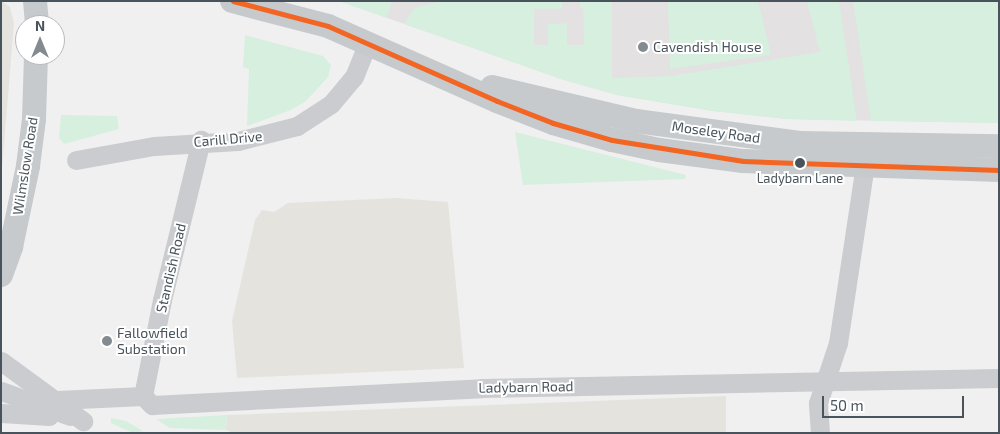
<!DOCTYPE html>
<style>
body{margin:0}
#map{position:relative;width:1000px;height:434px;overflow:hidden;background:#f1f0f0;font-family:"Exo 2",sans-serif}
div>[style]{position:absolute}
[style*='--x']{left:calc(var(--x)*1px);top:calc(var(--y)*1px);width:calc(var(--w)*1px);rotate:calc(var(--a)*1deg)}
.commercial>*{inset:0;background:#e5e3de}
.education>*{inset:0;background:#e3e1e2}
.green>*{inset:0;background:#d6efdf}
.minor>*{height:19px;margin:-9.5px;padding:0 9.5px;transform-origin:9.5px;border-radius:9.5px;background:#cacccf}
.major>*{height:24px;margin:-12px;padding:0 12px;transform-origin:12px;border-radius:12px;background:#c6cacd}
.bus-1>*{height:5px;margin:-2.5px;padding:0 2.5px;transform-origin:2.5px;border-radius:2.5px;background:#f26522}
.dots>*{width:14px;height:14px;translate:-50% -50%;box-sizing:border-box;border:2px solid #fff;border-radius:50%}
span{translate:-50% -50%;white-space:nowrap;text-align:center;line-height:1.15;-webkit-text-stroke:4px #fff;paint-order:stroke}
.bus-label{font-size:13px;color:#48535c}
.poi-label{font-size:14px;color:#48535c}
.left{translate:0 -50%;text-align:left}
.street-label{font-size:14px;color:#48535c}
.frame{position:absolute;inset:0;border:2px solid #48535c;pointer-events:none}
.north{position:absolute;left:15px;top:15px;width:50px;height:50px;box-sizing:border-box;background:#fff;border:1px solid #b6babe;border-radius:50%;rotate:0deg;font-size:14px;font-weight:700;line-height:20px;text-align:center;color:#48535c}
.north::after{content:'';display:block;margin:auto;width:18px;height:22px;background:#838a90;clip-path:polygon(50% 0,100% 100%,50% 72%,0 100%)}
.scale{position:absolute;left:822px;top:396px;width:142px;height:22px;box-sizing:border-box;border:2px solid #48535c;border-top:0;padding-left:6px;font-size:15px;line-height:18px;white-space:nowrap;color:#48535c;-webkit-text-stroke:4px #fff;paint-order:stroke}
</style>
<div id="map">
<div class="commercial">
<div style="clip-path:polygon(1px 1px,10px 7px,14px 23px,1px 181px)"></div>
<div style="clip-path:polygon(396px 198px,448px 202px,464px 368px,237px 378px,232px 321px,255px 220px,262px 210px,274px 212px,288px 203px)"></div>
<div style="clip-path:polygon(726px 396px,726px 433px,234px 433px,226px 430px,227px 415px)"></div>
</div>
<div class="education">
<div style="clip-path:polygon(339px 1px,999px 1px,999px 123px,786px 119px,713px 111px,617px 95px,564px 80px)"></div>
</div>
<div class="green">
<div style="clip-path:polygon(339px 1px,392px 1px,387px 18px)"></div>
<div style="clip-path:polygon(441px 1px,562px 1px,562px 9px,534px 9px,534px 45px,548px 45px,548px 24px,567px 23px,567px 45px,584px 45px,583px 8px,580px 8px,579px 1px,612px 1px,612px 78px,671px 76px,820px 52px,807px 1px,839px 1px,857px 121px,786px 119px,713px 111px,617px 95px,564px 80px,404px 24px,414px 8px)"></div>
<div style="clip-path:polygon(668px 1px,758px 1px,771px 55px,670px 69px)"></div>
<div style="clip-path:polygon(853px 1px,999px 1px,999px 123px,871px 121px)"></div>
<div style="clip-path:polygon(245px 35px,323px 56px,331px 65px,328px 77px,306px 101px,291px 110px,247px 126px,249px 69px,243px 67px)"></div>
<div style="clip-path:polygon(61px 115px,117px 116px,119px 129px,64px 144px,59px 138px)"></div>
<div style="clip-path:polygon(515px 132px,686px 175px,685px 179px,523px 185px)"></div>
<div style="clip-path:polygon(227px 415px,226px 430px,170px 428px,156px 419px)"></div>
<div style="clip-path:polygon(111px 418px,126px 421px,143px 431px,133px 433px,111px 423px)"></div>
</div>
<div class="minor">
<div style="--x:76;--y:160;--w:79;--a:-10.2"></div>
<div style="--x:154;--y:146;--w:84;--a:-3.4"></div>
<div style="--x:238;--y:141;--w:61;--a:-14.3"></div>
<div style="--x:297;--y:126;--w:40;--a:-32.9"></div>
<div style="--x:331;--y:104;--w:35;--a:-50"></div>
<div style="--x:354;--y:77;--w:38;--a:-68"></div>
<div style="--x:1;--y:361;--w:102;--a:36.2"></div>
<div style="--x:1;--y:391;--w:73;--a:19.9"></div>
<div style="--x:143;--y:396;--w:13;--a:45"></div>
<div style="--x:152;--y:405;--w:330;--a:-2.9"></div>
<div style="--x:482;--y:388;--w:517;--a:-1.11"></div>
<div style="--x:143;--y:396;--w:98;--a:-78.8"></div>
<div style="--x:162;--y:300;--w:165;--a:-76.3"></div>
<div style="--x:57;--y:400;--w:86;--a:-2.7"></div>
<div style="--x:1;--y:413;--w:48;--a:3.6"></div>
<div style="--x:820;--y:433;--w:30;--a:-94"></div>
<div style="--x:818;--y:403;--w:63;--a:-71.6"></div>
<div style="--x:838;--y:343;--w:193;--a:-81.4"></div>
</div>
<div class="major">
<div style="--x:35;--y:1;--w:24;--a:85"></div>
<div style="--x:232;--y:1;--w:99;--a:14.6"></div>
<div style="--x:328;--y:26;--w:185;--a:23.9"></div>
<div style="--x:497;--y:101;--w:60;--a:21.4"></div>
<div style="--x:553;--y:123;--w:61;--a:16.1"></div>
<div style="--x:612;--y:140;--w:48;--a:12"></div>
<div style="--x:659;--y:150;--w:85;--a:7.5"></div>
<div style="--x:743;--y:161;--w:256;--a:2"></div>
<div style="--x:492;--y:87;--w:148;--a:13.3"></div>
<div style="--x:636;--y:121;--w:165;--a:7.6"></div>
<div style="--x:800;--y:143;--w:199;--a:0.9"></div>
<div style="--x:1;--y:275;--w:30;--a:-70"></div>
<div style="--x:11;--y:247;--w:83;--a:-78.1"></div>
<div style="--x:28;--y:166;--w:47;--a:-82.7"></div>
<div style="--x:34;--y:119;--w:64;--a:-88.2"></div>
</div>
<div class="bus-1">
<div style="--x:233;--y:1;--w:98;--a:14.7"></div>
<div style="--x:328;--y:26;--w:185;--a:23.9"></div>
<div style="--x:497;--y:101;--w:60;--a:21.4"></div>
<div style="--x:553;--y:123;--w:61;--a:16.1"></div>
<div style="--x:612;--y:140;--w:133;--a:9.1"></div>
<div style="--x:743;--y:161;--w:256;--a:2"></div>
</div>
<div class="dots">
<div style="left:643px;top:47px;background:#838a90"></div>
<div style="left:800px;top:163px;background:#48535c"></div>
<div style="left:107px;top:341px;background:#838a90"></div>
</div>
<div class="bus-label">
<span style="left:800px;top:178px">Ladybarn Lane</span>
</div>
<div class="poi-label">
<span class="left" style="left:653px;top:47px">Cavendish House</span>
<span class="left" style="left:117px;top:341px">Fallowfield<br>Substation</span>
</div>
<div class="street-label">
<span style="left:716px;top:132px;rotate:8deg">Moseley Road</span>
<span style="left:228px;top:139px;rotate:-5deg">Carill Drive</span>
<span style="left:25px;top:166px;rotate:-81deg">Wilmslow Road</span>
<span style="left:171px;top:268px;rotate:-77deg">Standish Road</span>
<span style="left:526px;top:387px;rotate:-1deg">Ladybarn Road</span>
</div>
<div class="frame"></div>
<div class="north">N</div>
<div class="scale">50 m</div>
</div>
